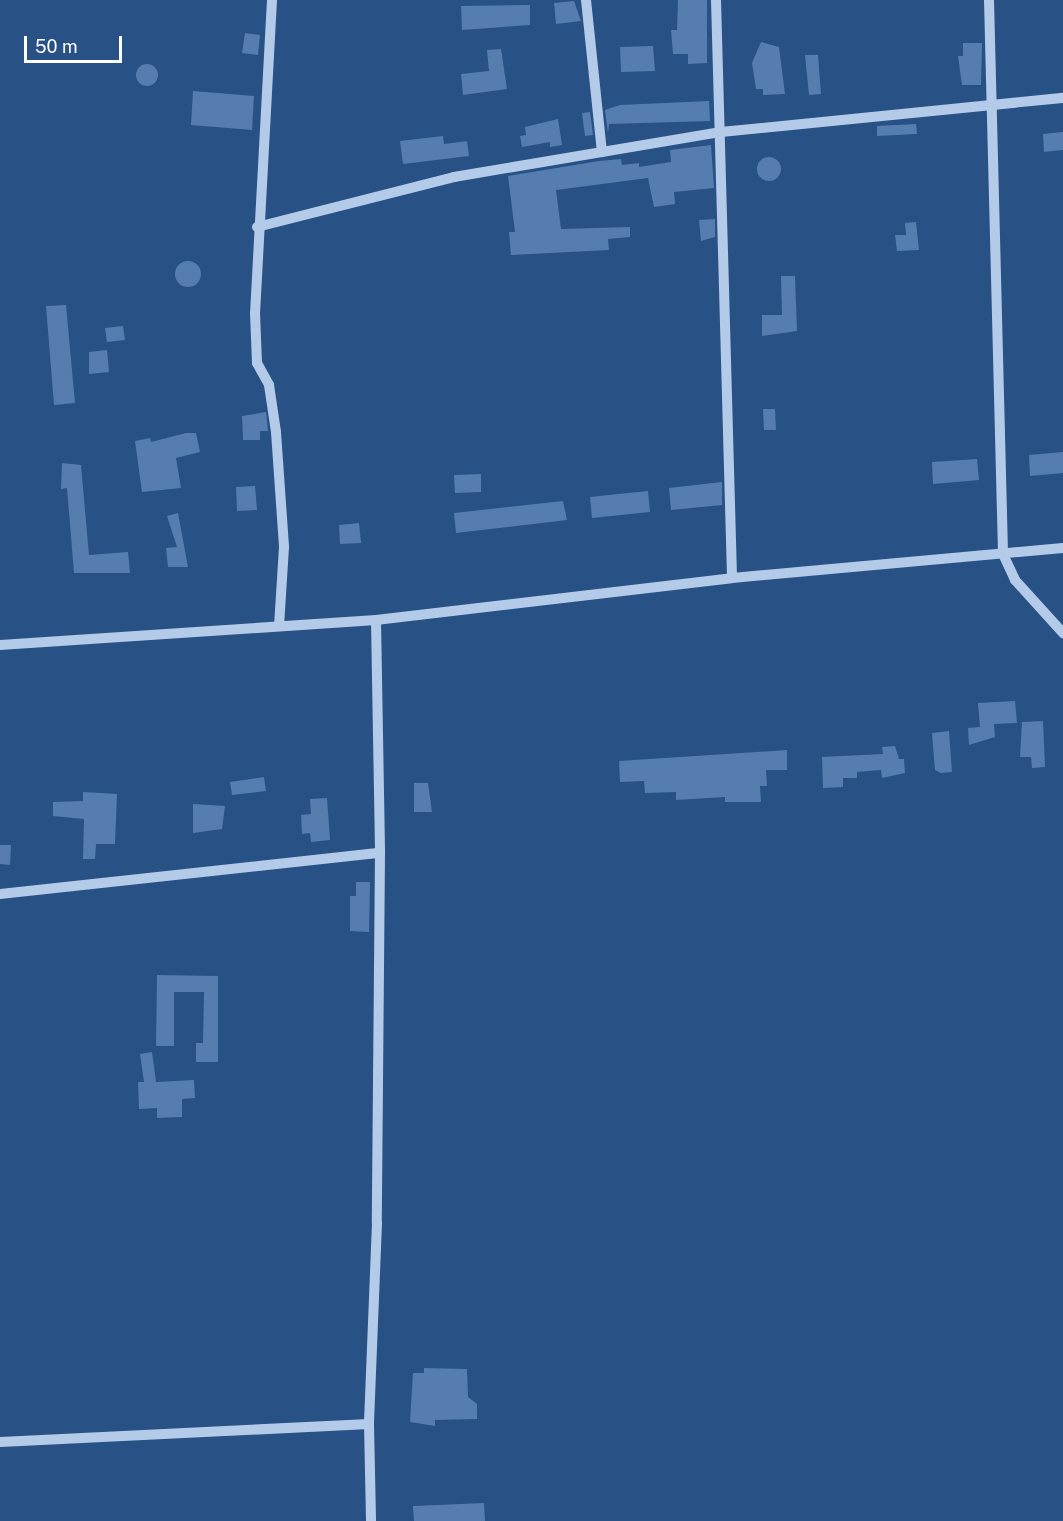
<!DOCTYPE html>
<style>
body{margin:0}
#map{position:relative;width:1063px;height:1521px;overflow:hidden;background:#285186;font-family:"Public Sans",sans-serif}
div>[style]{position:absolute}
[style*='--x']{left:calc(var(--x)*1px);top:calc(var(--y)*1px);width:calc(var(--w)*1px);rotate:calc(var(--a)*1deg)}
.building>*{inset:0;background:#557daf}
.round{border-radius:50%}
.minor>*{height:10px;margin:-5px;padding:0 5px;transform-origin:5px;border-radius:5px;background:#b3cbe8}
span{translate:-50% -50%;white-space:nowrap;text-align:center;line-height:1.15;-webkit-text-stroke:4.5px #285186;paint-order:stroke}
.scale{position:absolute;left:24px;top:36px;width:98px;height:27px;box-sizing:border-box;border:3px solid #fff;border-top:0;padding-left:8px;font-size:18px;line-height:21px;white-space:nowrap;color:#fff;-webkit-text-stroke:4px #285186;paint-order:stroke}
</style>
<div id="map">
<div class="building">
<div style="clip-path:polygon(678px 0,707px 0,707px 63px,688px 64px,688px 54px,673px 54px,671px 30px,677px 30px)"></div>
<div style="clip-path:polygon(574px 1px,581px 21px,556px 24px,554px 3px)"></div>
<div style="clip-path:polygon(530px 5px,530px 25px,462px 30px,461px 6px)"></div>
<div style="clip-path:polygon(245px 33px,260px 35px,258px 55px,242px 53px)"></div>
<div style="clip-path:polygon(761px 42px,779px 47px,785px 94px,763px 95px,763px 89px,756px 89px,752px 63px)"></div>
<div style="clip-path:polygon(963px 43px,982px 43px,981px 85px,962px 85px,958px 56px,963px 56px)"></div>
<div style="clip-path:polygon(653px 46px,655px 71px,621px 72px,620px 47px)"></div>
<div style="clip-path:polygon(501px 49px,507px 89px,463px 95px,461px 74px,489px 71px,487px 50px)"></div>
<div style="clip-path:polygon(805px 55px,818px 55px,821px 94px,809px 95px)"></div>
<div class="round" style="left:136px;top:64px;width:22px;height:22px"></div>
<div style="clip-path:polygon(193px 91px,254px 96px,252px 130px,191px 125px)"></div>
<div style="clip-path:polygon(709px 101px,710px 121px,609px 124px,608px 133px,605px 110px,620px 105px)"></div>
<div style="clip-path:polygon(590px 112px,593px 135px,585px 136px,582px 113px)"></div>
<div style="clip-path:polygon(558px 119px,562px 145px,550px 147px,550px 142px,522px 147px,520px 136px,526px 135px,525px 127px)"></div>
<div style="clip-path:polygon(916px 124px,917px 134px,877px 136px,877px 126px)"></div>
<div style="clip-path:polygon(1063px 132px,1063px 150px,1044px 152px,1043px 134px)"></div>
<div style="clip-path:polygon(443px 136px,444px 144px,467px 141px,469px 156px,403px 164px,400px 141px)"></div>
<div style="clip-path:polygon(711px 145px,714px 188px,674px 192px,675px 204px,654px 207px,648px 178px,556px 190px,561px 229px,630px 227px,630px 237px,608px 239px,609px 250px,511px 255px,509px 232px,515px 232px,508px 176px,599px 161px,621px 159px,622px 165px,639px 163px,639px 167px,671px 162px,670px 150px)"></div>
<div class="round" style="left:757px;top:157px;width:24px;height:24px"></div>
<div style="clip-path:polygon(715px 219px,715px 237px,701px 241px,699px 220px)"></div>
<div style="clip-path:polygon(916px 222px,919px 250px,897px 251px,895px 235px,906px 235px,905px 223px)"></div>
<div class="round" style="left:175px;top:261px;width:26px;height:26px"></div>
<div style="clip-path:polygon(781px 276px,795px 276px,797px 331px,762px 336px,762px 315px,782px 315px)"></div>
<div style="clip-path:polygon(66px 305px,75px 403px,54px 405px,46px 306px)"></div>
<div style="clip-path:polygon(123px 326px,125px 340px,107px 342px,105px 328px)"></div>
<div style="clip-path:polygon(107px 350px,109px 372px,89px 374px,89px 352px)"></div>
<div style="clip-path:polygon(763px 409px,775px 409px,776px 430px,764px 430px)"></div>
<div style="clip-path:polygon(266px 412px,268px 431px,260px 431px,260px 440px,243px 440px,242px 416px)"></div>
<div style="clip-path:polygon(186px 433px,196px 433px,200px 452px,176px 458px,181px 488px,142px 492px,135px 441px,150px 438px,151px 442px)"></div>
<div style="clip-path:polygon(1063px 452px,1063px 473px,1030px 476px,1029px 455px)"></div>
<div style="clip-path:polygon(977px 459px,979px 480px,933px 484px,932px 462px)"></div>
<div style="clip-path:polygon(62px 463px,81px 465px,89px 555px,128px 552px,130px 573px,74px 573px,67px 488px,61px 489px)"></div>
<div style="clip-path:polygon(481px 474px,481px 492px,455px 493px,454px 475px)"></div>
<div style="clip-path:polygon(722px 482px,722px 505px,671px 510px,669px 488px)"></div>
<div style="clip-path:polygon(255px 486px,257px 510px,237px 511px,236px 487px)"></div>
<div style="clip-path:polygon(648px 491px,650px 512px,592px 518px,590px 497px)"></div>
<div style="clip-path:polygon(563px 501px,567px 520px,456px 533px,454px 513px)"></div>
<div style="clip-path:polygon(178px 513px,188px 567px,168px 567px,166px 548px,177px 547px,167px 516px)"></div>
<div style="clip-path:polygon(359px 523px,361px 543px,340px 544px,339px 525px)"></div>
<div style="clip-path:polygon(1015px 701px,1017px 723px,994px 724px,995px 737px,969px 745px,968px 728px,980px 727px,978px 703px)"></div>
<div style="clip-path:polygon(1043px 721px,1045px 767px,1032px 768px,1031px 757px,1020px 757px,1022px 722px)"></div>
<div style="clip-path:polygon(949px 731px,952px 772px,941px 773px,935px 770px,932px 733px)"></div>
<div style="clip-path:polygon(895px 746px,899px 759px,904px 759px,905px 773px,882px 778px,881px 770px,857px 772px,857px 778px,843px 778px,843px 787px,823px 788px,822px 757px,883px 754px,882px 747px)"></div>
<div style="clip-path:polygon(787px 750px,787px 770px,766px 770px,767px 786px,760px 786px,761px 802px,725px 802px,725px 797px,676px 800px,676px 792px,645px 793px,644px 781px,620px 782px,619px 761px)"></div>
<div style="clip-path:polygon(264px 777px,266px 791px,232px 795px,230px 782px)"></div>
<div style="clip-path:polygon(414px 783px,428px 783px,432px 812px,414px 812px)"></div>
<div style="clip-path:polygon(83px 792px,117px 794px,115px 844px,96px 844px,95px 859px,83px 859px,84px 819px,53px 816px,53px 802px,83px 801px)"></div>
<div style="clip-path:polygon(327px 798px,330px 840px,311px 842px,310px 833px,302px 834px,301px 815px,311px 814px,310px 799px)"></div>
<div style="clip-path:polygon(193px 804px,225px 806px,222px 829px,193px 833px)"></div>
<div style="clip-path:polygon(0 845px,11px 845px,10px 865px,0 864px)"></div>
<div style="clip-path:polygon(356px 882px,370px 882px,369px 932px,350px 931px,350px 896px,356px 896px)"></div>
<div style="clip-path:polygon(157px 975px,218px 976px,218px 1062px,196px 1062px,196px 1043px,203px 1043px,204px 992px,174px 992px,174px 1046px,156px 1046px)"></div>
<div style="clip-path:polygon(152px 1052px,156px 1082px,194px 1080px,195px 1098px,182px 1099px,182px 1117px,157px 1118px,157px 1108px,139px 1109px,138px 1082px,144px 1082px,140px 1054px)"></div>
<div style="clip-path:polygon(424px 1368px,467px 1369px,468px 1397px,477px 1404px,477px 1419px,435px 1420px,435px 1426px,410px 1422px,413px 1373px,424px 1373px)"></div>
<div style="clip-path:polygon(484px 1503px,485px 1521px,414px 1521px,413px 1506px)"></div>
</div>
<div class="minor">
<div style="--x:272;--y:0;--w:313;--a:93.1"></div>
<div style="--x:255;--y:313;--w:50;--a:87.7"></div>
<div style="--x:257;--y:363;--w:25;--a:61"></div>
<div style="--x:269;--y:385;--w:48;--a:81.5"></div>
<div style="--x:276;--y:432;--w:115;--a:86"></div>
<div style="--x:284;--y:547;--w:79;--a:93.6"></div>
<div style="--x:586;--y:0;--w:153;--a:84"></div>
<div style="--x:716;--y:0;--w:578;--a:88.41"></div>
<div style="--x:989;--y:0;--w:554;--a:88.55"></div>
<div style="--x:1003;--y:554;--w:29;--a:65"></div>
<div style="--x:1015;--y:580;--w:72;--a:47.8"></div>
<div style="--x:257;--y:227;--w:203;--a:-14.2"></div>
<div style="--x:454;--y:177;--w:271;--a:-9.6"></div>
<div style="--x:721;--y:132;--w:344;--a:-5.7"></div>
<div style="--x:376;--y:620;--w:233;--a:89"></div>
<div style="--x:0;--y:645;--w:377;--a:-3.8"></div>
<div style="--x:376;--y:620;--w:358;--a:-6.7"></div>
<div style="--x:732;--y:578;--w:332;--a:-5.2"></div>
<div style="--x:0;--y:894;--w:382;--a:-6.2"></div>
<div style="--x:380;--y:853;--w:370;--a:90.5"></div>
<div style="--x:377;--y:1223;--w:201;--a:92.3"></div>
<div style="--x:369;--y:1424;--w:369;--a:177.2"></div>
<div style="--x:369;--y:1424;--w:97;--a:88.8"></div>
</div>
<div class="scale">50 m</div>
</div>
